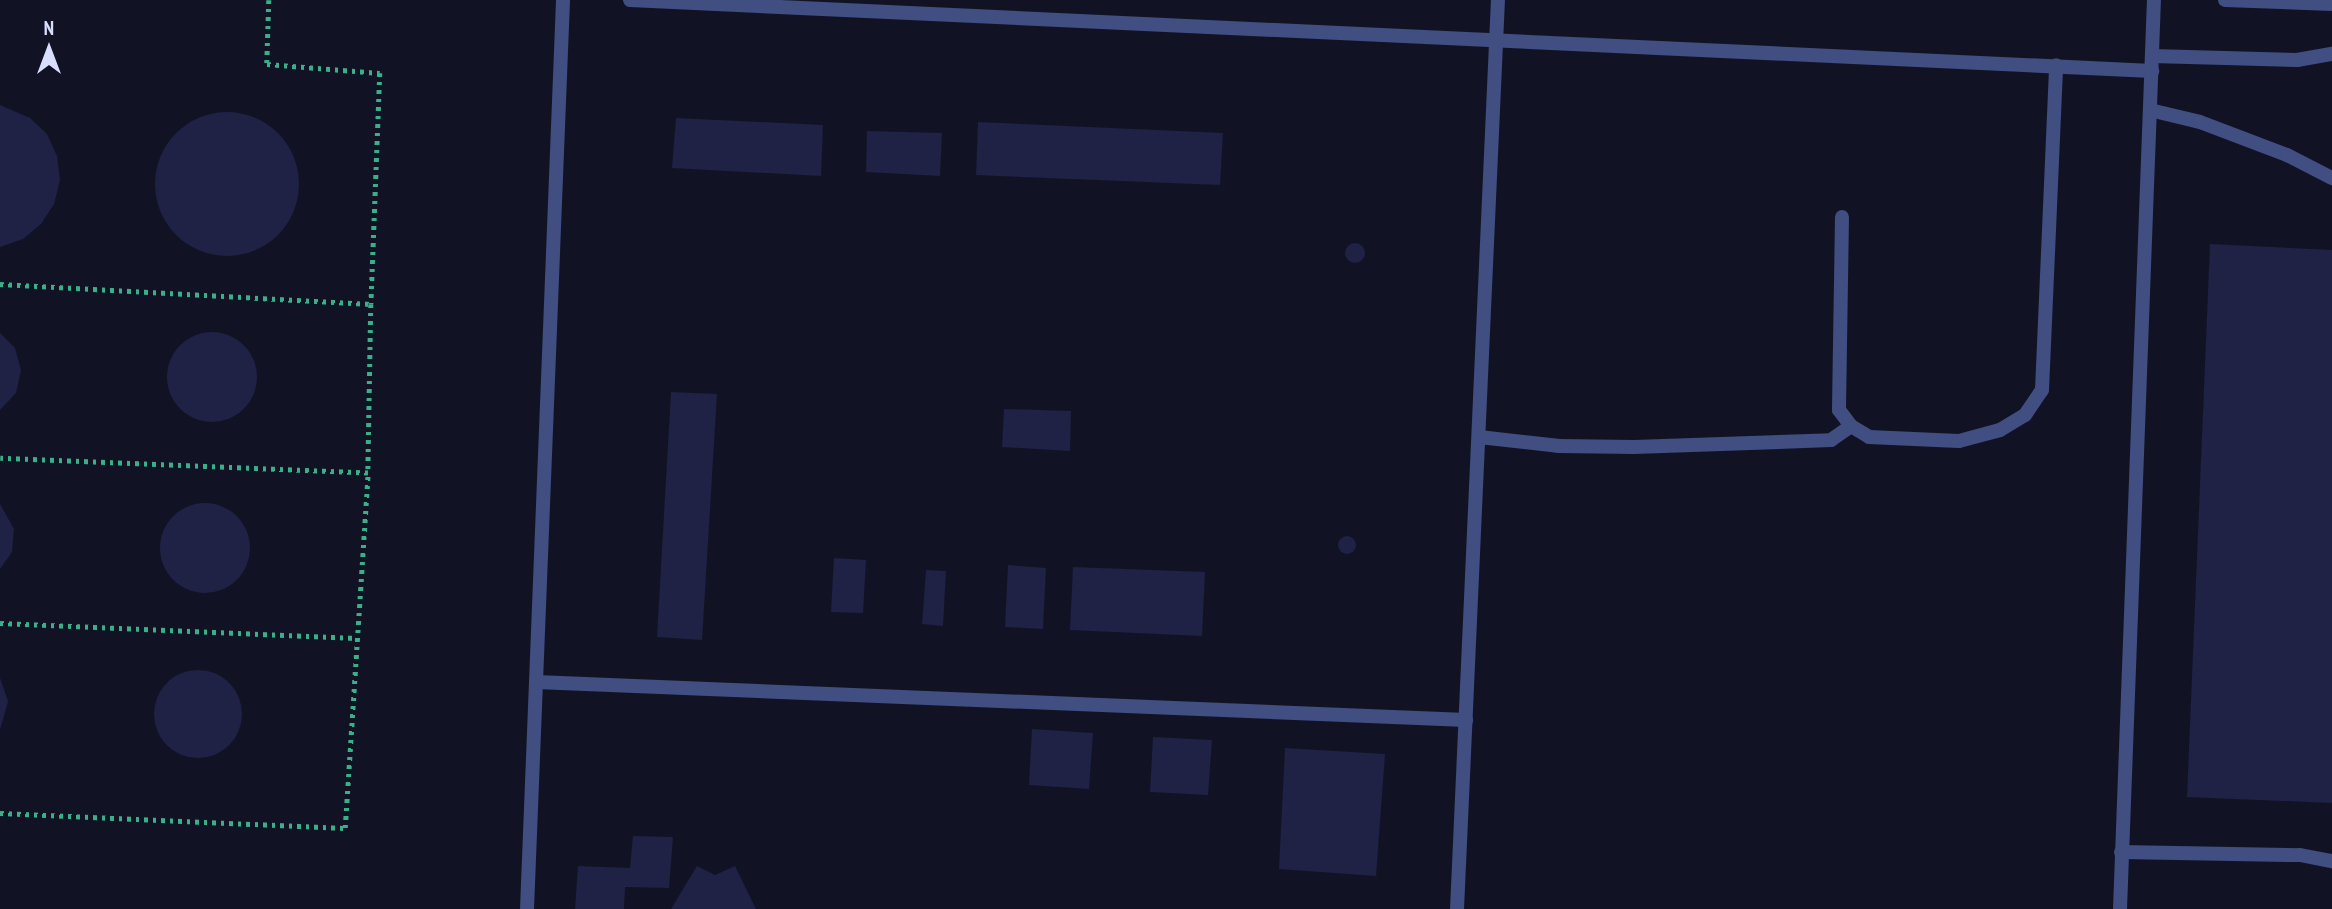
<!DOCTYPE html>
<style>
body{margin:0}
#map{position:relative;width:2332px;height:909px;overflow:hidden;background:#111325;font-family:"PT Sans Narrow",sans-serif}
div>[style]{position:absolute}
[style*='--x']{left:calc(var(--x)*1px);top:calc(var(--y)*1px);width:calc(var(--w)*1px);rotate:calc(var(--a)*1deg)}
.building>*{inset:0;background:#1f2145}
.round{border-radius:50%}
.path>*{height:4.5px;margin-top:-2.25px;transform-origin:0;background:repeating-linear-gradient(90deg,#39b089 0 3.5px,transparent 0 8.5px)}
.lane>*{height:14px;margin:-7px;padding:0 7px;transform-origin:7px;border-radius:7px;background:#404e81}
.street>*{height:14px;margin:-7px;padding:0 7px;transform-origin:7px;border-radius:7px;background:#404e81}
span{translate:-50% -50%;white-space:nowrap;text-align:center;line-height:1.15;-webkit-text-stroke:5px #111325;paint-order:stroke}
.north{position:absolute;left:14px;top:14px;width:70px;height:70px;-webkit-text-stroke:5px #111325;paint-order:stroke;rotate:0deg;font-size:19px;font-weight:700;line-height:28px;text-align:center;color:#d9defc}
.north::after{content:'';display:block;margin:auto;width:24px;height:32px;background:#d9defc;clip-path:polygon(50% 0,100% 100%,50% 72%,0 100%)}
</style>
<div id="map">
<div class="building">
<div style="clip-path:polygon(0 105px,30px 118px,47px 134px,57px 156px,60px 180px,54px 204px,41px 224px,23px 239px,0 247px)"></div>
<div class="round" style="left:155px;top:112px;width:144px;height:144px"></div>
<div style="clip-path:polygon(676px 118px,823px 125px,821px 176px,672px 168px)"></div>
<div style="clip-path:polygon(978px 122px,1223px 133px,1220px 185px,976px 175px)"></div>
<div style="clip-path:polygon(867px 131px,942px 133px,940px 176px,866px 172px)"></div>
<div class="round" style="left:1345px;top:243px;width:20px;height:20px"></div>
<div style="clip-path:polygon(2210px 244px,2332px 250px,2332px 803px,2187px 797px)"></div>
<div class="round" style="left:167px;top:332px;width:90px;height:90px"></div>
<div style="clip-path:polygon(0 333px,15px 348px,21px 370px,16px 393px,0 410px)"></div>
<div style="clip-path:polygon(671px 392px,717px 394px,702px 640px,657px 637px)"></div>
<div style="clip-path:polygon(1004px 409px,1071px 411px,1070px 451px,1002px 447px)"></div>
<div class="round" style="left:160px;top:503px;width:90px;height:90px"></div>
<div style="clip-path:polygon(0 504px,14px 529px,12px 552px,0 569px)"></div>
<div class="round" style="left:1338px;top:536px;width:18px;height:18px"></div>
<div style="clip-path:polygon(834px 558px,866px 560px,863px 613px,831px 612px)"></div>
<div style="clip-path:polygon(1008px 565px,1046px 568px,1043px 629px,1005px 627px)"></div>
<div style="clip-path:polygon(1073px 567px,1205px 572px,1202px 636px,1070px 630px)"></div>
<div style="clip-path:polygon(926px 570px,946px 571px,943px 626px,922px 624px)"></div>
<div class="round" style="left:154px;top:670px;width:88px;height:88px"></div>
<div style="clip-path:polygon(0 678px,8px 701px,0 730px)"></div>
<div style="clip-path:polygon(1032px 729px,1093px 733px,1089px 789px,1029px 785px)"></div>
<div style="clip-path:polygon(1153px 737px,1212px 740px,1208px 795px,1150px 792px)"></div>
<div style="clip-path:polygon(1285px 748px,1385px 754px,1376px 876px,1279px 869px)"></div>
<div style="clip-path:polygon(633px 836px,673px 837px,669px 888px,625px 887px,624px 909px,575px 909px,578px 866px,630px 868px)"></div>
<div style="clip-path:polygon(697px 866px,715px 875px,735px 866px,756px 909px,671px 909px)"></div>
</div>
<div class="path">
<div style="--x:269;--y:0;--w:64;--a:91.8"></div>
<div style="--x:267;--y:64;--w:113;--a:4.6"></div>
<div style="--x:380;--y:73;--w:231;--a:92.2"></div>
<div style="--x:0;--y:284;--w:372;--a:3.1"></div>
<div style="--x:371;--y:304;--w:169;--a:91"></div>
<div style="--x:368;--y:473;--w:368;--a:-177.7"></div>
<div style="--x:0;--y:623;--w:357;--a:2.4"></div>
<div style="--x:0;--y:813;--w:345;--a:2.5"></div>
<div style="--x:345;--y:828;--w:356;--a:-86.3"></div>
</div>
<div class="lane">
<div style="--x:630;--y:0;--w:1524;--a:2.67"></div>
<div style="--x:2150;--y:110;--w:51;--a:13.5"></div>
<div style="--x:2200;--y:122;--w:93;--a:20.8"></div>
<div style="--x:2287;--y:155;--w:51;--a:27.1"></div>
<div style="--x:1842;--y:217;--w:193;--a:90.9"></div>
<div style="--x:1839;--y:410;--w:20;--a:53"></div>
<div style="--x:1851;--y:426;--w:21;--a:31"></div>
<div style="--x:1869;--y:437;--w:90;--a:2.5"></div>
<div style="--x:1959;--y:441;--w:42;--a:-15"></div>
<div style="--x:2000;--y:430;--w:29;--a:-31"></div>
<div style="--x:2025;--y:415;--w:30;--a:-56"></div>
<div style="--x:2042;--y:390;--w:325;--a:-87.5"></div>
<div style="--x:1479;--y:437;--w:81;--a:6.4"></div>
<div style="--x:1559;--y:446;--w:75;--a:0.8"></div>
<div style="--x:1634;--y:447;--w:197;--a:-2"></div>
<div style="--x:1831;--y:440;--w:24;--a:-35"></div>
<div style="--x:536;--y:682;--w:931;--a:2.34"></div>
<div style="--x:2121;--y:852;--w:179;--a:1"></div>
<div style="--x:2300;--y:855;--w:33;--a:11"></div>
<div style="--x:1457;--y:909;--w:910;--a:-87.42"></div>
</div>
<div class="street">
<div style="--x:2225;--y:0;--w:107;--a:2.1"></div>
<div style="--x:2152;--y:56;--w:145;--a:1.6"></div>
<div style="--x:2297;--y:60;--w:36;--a:-10"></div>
<div style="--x:527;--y:909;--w:910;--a:-87.73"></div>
<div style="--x:2120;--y:909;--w:910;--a:-87.86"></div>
</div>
<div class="north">N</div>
</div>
